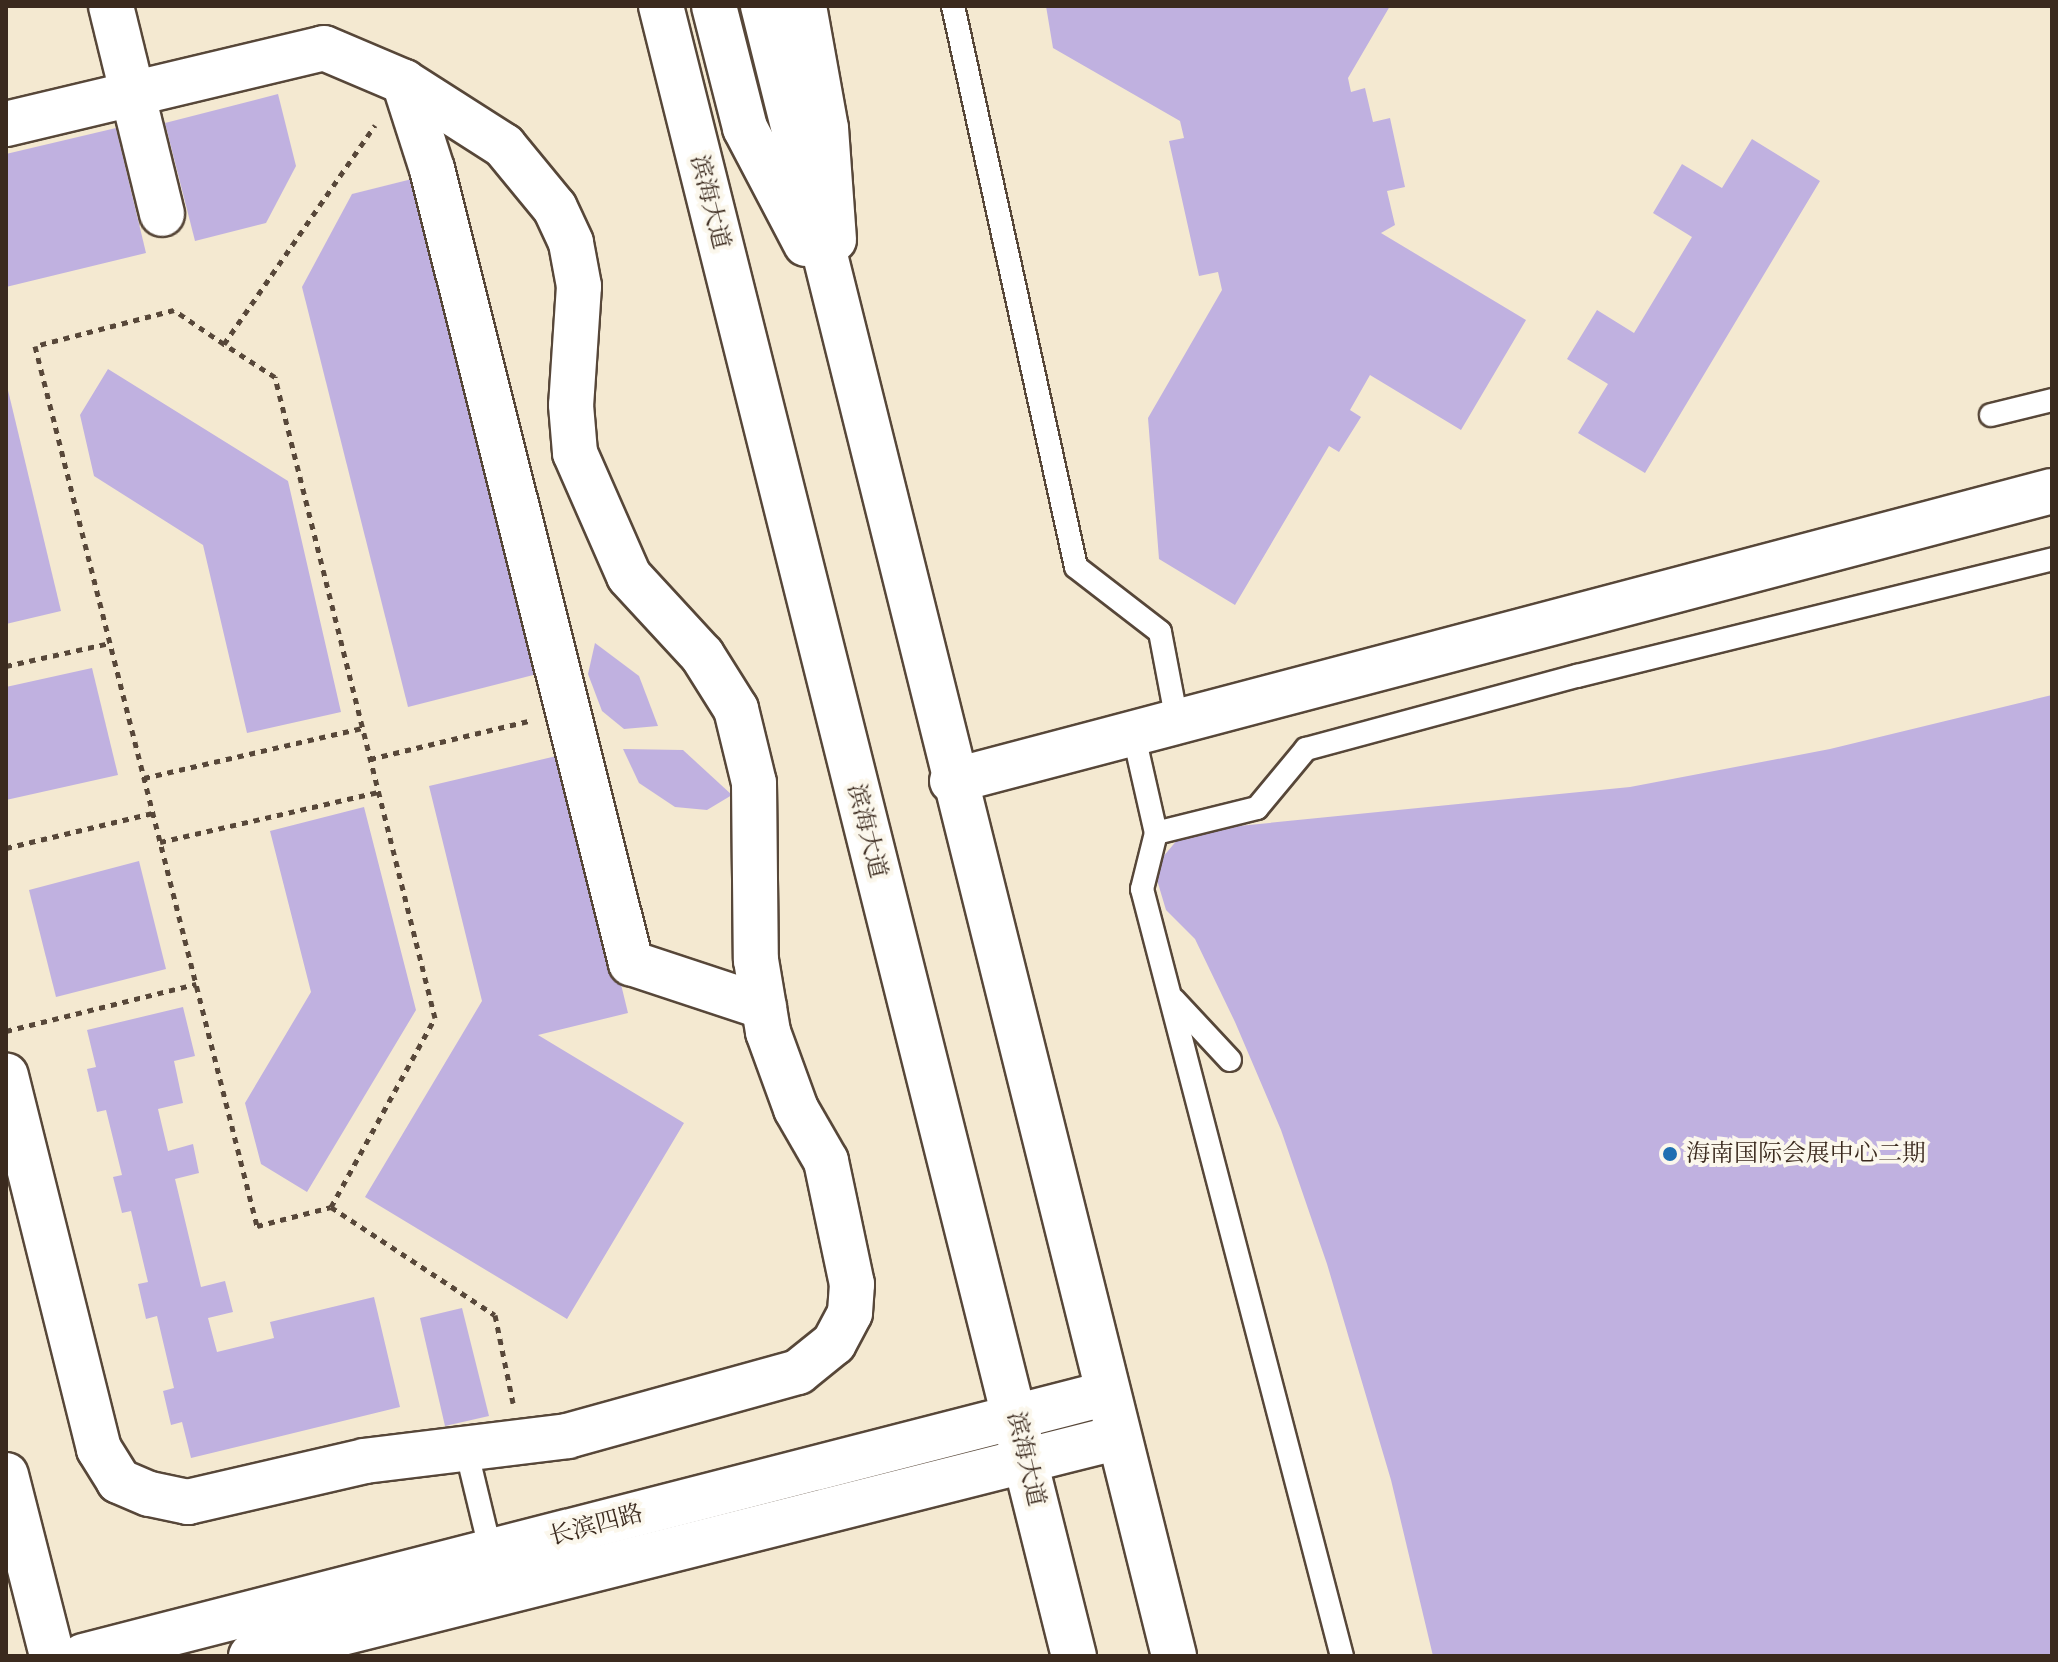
<!DOCTYPE html>
<meta charset="utf-8">
<style>
body{margin:0}
#map{position:relative;width:2058px;height:1662px;overflow:hidden;background:#f4e9d1;font-family:"IM FELL Great Primer","Noto Serif SC",serif}
div>[style]{position:absolute}
[style*='--x']{left:calc(var(--x)*1px);top:calc(var(--y)*1px);width:calc(var(--w)*1px);rotate:calc(var(--a)*1deg)}
.building>*{inset:0;background:#c0b1e0}
.path>*{height:5px;margin-top:-2.5px;transform-origin:0;background:repeating-linear-gradient(90deg,#574739 0 6px,transparent 0 12px)}
.roads{filter:drop-shadow(2px 0 #574739) drop-shadow(-2px 0 #574739) drop-shadow(0 2px #574739) drop-shadow(0 -2px #574739)}
.lane>*{height:22px;margin:-11px;padding:0 11px;transform-origin:11px;border-radius:11px;background:#fff}
.street>*{height:44px;margin:-22px;padding:0 22px;transform-origin:22px;border-radius:22px;background:#fff}
.secondary>*{height:44px;margin:-22px;padding:0 22px;transform-origin:22px;border-radius:22px;background:#fff}
.highway>*{height:44px;margin:-22px;padding:0 22px;transform-origin:22px;border-radius:22px;background:#fff}
.dots>*{width:22px;height:22px;translate:-50% -50%;box-sizing:border-box;border:4px solid #fbf7ec;border-radius:50%}
span{translate:-50% -50%;white-space:nowrap;text-align:center;line-height:1.15;-webkit-text-stroke:8px #fbf7ec;paint-order:stroke}
.street-label{font-size:24px;color:#3b2a1e}
.poi-label{font-size:24px;color:#3b2a1e}
.left{translate:0 -50%;text-align:left}
.frame{position:absolute;inset:0;border:8px solid #3b2a1e;pointer-events:none}
</style>
<div id="map">
<div class="building">
<div style="clip-path:polygon(1046px 6px,1390px 6px,1348px 78px,1351px 92px,1365px 88px,1373px 122px,1390px 118px,1405px 187px,1387px 191px,1395px 225px,1381px 233px,1526px 320px,1461px 430px,1370px 375px,1350px 410px,1361px 417px,1339px 452px,1329px 446px,1235px 605px,1159px 559px,1148px 418px,1222px 290px,1218px 272px,1199px 276px,1169px 141px,1184px 138px,1180px 121px,1053px 48px)"></div>
<div style="clip-path:polygon(278px 94px,296px 166px,266px 223px,195px 241px,165px 123px)"></div>
<div style="clip-path:polygon(116px 128px,146px 253px,6px 287px,6px 154px)"></div>
<div style="clip-path:polygon(1752px 139px,1820px 181px,1645px 473px,1578px 433px,1608px 384px,1567px 359px,1597px 310px,1634px 333px,1692px 237px,1653px 213px,1682px 164px,1722px 188px)"></div>
<div style="clip-path:polygon(420px 177px,545px 672px,408px 707px,302px 287px,352px 194px)"></div>
<div style="clip-path:polygon(108px 369px,288px 481px,341px 712px,247px 733px,203px 545px,94px 476px,80px 415px)"></div>
<div style="clip-path:polygon(6px 382px,61px 611px,6px 624px)"></div>
<div style="clip-path:polygon(595px 643px,639px 676px,658px 726px,624px 729px,602px 711px,588px 674px)"></div>
<div style="clip-path:polygon(92px 668px,118px 775px,6px 800px,6px 687px)"></div>
<div style="clip-path:polygon(2052px 695px,2052px 1656px,1433px 1656px,1391px 1480px,1327px 1264px,1281px 1130px,1235px 1022px,1195px 939px,1166px 910px,1157px 880px,1162px 858px,1178px 839px,1218px 828px,1630px 787px,1830px 749px)"></div>
<div style="clip-path:polygon(623px 749px,683px 750px,732px 795px,707px 810px,675px 807px,639px 783px)"></div>
<div style="clip-path:polygon(565px 754px,628px 1013px,538px 1035px,684px 1123px,567px 1319px,365px 1197px,482px 1001px,429px 786px)"></div>
<div style="clip-path:polygon(364px 807px,416px 1010px,307px 1192px,261px 1164px,245px 1103px,311px 992px,270px 831px)"></div>
<div style="clip-path:polygon(139px 861px,166px 969px,56px 997px,29px 890px)"></div>
<div style="clip-path:polygon(183px 1007px,195px 1056px,174px 1061px,183px 1103px,158px 1109px,168px 1151px,193px 1144px,199px 1173px,175px 1179px,201px 1287px,225px 1281px,233px 1312px,208px 1318px,217px 1352px,274px 1338px,270px 1322px,374px 1297px,400px 1407px,191px 1458px,182px 1422px,171px 1425px,163px 1391px,174px 1388px,157px 1316px,146px 1319px,138px 1284px,148px 1282px,131px 1211px,122px 1213px,113px 1177px,122px 1175px,106px 1110px,97px 1112px,87px 1069px,96px 1067px,87px 1030px)"></div>
<div style="clip-path:polygon(462px 1308px,489px 1416px,445px 1426px,420px 1318px)"></div>
</div>
<div class="path">
<div style="--x:224;--y:344;--w:60;--a:-145.8"></div>
<div style="--x:174;--y:310;--w:144;--a:165.5"></div>
<div style="--x:35;--y:346;--w:908;--a:75.84"></div>
<div style="--x:257;--y:1226;--w:76;--a:-14.4"></div>
<div style="--x:331;--y:1207;--w:196;--a:33.4"></div>
<div style="--x:495;--y:1315;--w:90;--a:78.4"></div>
<div style="--x:6;--y:666;--w:107;--a:-12.5"></div>
<div style="--x:370;--y:759;--w:163;--a:-13.5"></div>
<div style="--x:144;--y:778;--w:224;--a:-12.9"></div>
<div style="--x:160;--y:842;--w:224;--a:-12.9"></div>
<div style="--x:6;--y:848;--w:151;--a:-13.4"></div>
<div style="--x:6;--y:1031;--w:196;--a:-13.9"></div>
<div style="--x:331;--y:1207;--w:216;--a:-61.2"></div>
<div style="--x:435;--y:1018;--w:661;--a:-104.02"></div>
<div style="--x:275;--y:377;--w:61;--a:-147.1"></div>
<div style="--x:224;--y:344;--w:266;--a:-55.4"></div>
</div>
<div class="roads">
<div class="lane">
<div style="--x:953;--y:6;--w:574;--a:77.63"></div>
<div style="--x:1076;--y:567;--w:106;--a:37.7"></div>
<div style="--x:1160;--y:632;--w:91;--a:79.2"></div>
<div style="--x:1991;--y:415;--w:63;--a:-13.8"></div>
<div style="--x:1133;--y:732;--w:104;--a:77.2"></div>
<div style="--x:1156;--y:833;--w:58;--a:104"></div>
<div style="--x:1142;--y:889;--w:793;--a:75.39"></div>
<div style="--x:1156;--y:833;--w:104;--a:-13.9"></div>
<div style="--x:1257;--y:808;--w:77;--a:-50.3"></div>
<div style="--x:1306;--y:749;--w:281;--a:-15.1"></div>
<div style="--x:1577;--y:676;--w:489;--a:-13.8"></div>
<div style="--x:1174;--y:1000;--w:82;--a:47"></div>
<div style="--x:466;--y:1449;--w:106;--a:76.4"></div>
</div>
<div class="street">
<div style="--x:111;--y:6;--w:214;--a:76.2"></div>
<div style="--x:404;--y:82;--w:91;--a:72.2"></div>
<div style="--x:432;--y:169;--w:819;--a:75.93"></div>
<div style="--x:631;--y:963;--w:140;--a:18.3"></div>
<div style="--x:6;--y:124;--w:327;--a:-13.4"></div>
<div style="--x:324;--y:48;--w:87;--a:23"></div>
<div style="--x:404;--y:82;--w:119;--a:32.6"></div>
<div style="--x:504;--y:146;--w:80;--a:50.6"></div>
<div style="--x:555;--y:208;--w:38;--a:65"></div>
<div style="--x:571;--y:243;--w:44;--a:79.5"></div>
<div style="--x:579;--y:286;--w:119;--a:93.8"></div>
<div style="--x:571;--y:405;--w:48;--a:85.2"></div>
<div style="--x:575;--y:453;--w:134;--a:66.3"></div>
<div style="--x:629;--y:576;--w:108;--a:47.3"></div>
<div style="--x:702;--y:655;--w:64;--a:57.8"></div>
<div style="--x:736;--y:709;--w:76;--a:76.3"></div>
<div style="--x:754;--y:783;--w:177;--a:89.4"></div>
<div style="--x:756;--y:960;--w:73;--a:80.5"></div>
<div style="--x:768;--y:1032;--w:82;--a:70"></div>
<div style="--x:796;--y:1109;--w:60;--a:60"></div>
<div style="--x:826;--y:1161;--w:126;--a:78.1"></div>
<div style="--x:852;--y:1284;--w:29;--a:94"></div>
<div style="--x:850;--y:1313;--w:34;--a:118"></div>
<div style="--x:834;--y:1343;--w:46;--a:141.1"></div>
<div style="--x:798;--y:1372;--w:239;--a:164.5"></div>
<div style="--x:568;--y:1436;--w:205;--a:173"></div>
<div style="--x:365;--y:1461;--w:182;--a:167"></div>
<div style="--x:188;--y:1502;--w:40;--a:-168"></div>
<div style="--x:149;--y:1494;--w:33;--a:-157"></div>
<div style="--x:119;--y:1481;--w:38;--a:-122"></div>
<div style="--x:99;--y:1449;--w:385;--a:-104"></div>
<div style="--x:6;--y:1475;--w:187;--a:75.7"></div>
</div>
<div class="secondary">
<div style="--x:804;--y:6;--w:124;--a:79.8"></div>
<div style="--x:826;--y:128;--w:112;--a:85.9"></div>
<div style="--x:952;--y:781;--w:1138;--a:-14.77"></div>
<div style="--x:83;--y:1656;--w:1058;--a:-14.39"></div>
<div style="--x:251;--y:1656;--w:895;--a:-14.16"></div>
</div>
<div class="highway">
<div style="--x:661;--y:6;--w:1701;--a:75.95"></div>
<div style="--x:714;--y:6;--w:126;--a:75.7"></div>
<div style="--x:745;--y:128;--w:131;--a:62.3"></div>
<div style="--x:763;--y:6;--w:1700;--a:76.01"></div>
</div>
</div>
<div class="dots">
<div style="left:1670px;top:1154px;background:#1f6fb2"></div>
</div>
<div class="street-label">
<span style="left:710px;top:202px;rotate:76deg">滨海大道</span>
<span style="left:867px;top:831px;rotate:76deg">滨海大道</span>
<span style="left:1026px;top:1459px;rotate:77deg">滨海大道</span>
<span style="left:596px;top:1525px;rotate:-15deg">长滨四路</span>
</div>
<div class="poi-label">
<span class="left" style="left:1686px;top:1154px">海南国际会展中心二期</span>
</div>
<div class="frame"></div>
</div>
